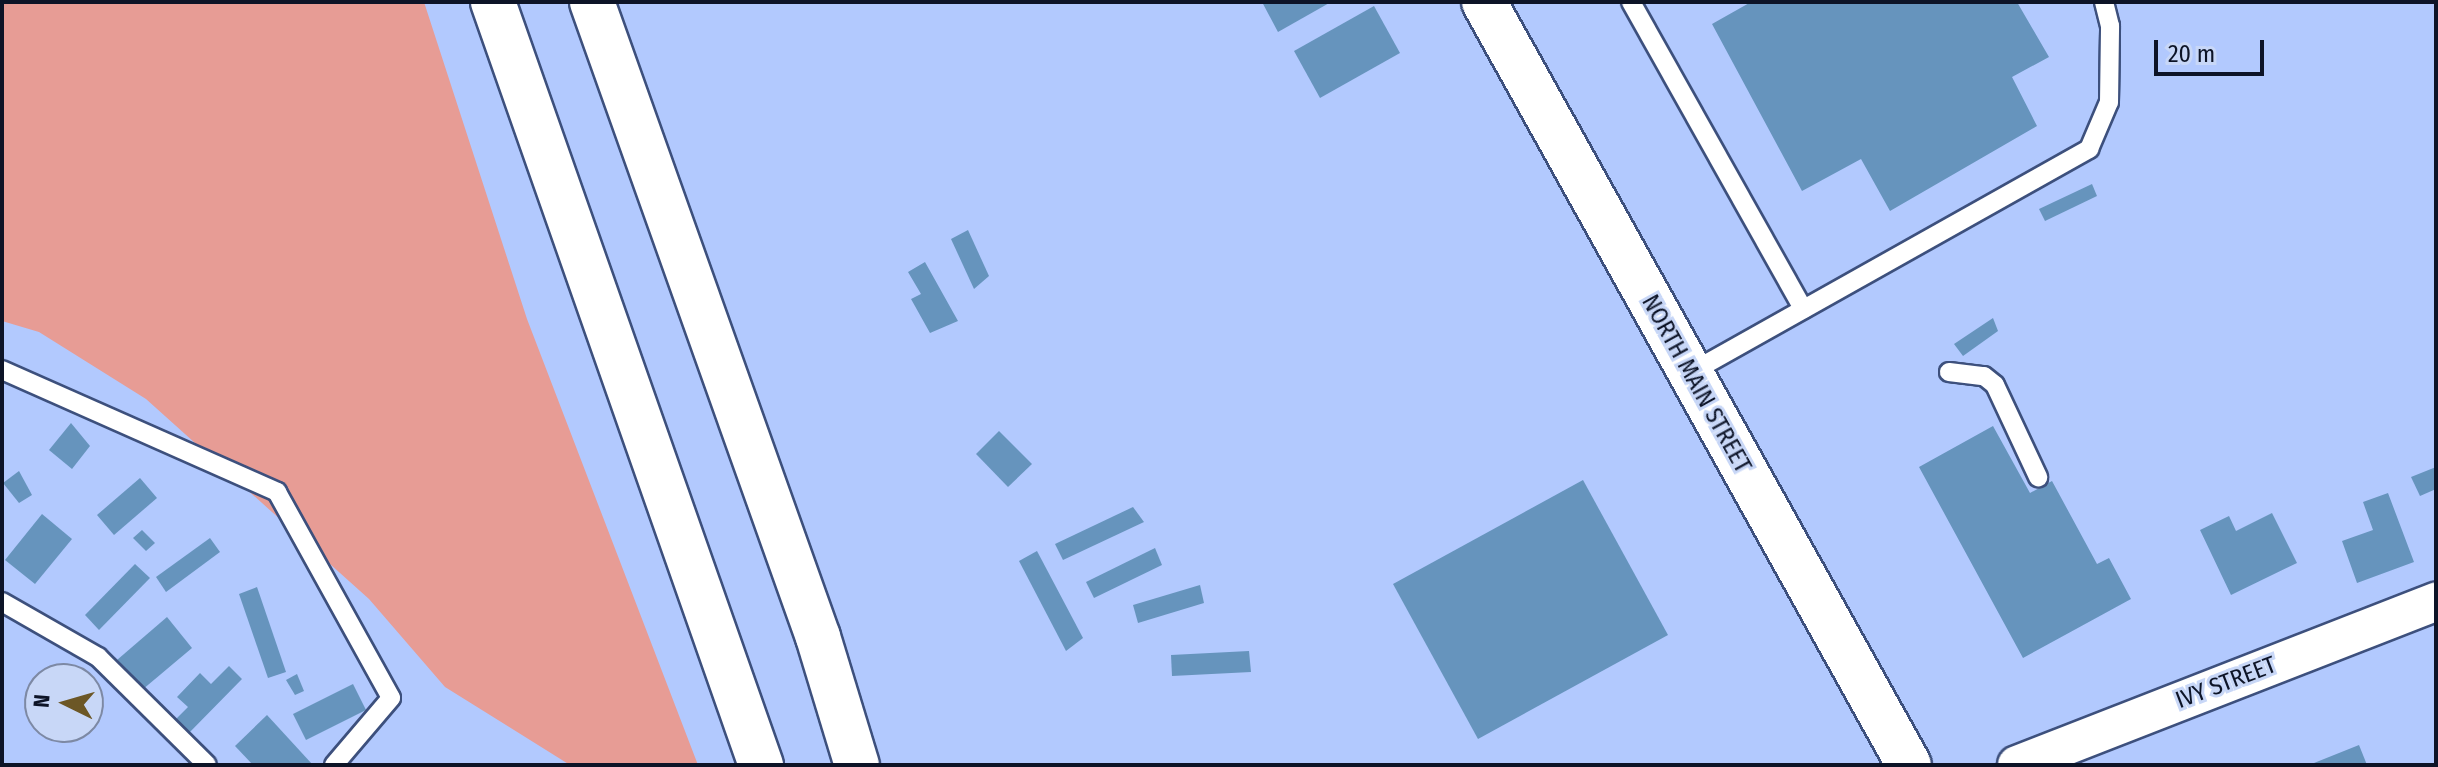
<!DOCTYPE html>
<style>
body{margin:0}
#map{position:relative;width:2438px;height:767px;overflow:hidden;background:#b2c9fe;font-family:"Fira Sans Condensed",sans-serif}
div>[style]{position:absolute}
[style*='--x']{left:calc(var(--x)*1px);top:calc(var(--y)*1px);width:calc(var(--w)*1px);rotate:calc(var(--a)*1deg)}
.green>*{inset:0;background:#e79c95}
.building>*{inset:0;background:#6694bd}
.roads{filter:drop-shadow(2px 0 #3d507d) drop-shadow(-2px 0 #3d507d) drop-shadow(0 2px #3d507d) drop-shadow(0 -2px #3d507d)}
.service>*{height:18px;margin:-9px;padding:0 9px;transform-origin:9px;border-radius:9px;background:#fff}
.minor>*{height:38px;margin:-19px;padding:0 19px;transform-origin:19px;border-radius:19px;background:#fff}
.primary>*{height:44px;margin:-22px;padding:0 22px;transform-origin:22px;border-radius:22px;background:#fff}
.motorway>*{height:44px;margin:-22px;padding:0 22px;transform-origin:22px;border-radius:22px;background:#fff}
span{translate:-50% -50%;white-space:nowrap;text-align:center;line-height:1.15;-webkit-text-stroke:6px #c8d7f7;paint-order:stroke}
.street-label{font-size:24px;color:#0d1427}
.frame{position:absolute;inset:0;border:4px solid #0d1427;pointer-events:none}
.north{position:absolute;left:24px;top:663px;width:80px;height:80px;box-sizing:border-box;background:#c8d7f7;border:2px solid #7d89a4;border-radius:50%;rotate:275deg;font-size:22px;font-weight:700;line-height:32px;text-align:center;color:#0d1427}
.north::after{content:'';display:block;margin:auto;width:28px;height:36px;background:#6c5726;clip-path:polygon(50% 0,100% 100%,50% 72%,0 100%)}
.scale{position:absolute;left:2154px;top:40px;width:110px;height:36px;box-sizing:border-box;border:4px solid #0d1427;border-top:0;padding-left:10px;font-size:24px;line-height:28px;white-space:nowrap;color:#0d1427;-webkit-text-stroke:6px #c8d7f7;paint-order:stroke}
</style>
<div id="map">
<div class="green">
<div style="clip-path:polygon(2px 2px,424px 2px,527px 319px,698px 765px,570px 765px,445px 687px,369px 599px,146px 399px,39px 332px,2px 321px)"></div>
</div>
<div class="building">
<div style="clip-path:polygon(1262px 2px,1331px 2px,1278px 32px)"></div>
<div style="clip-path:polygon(1751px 2px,2017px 2px,2049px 57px,2012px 77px,2037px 126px,1890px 211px,1861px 159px,1802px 191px,1712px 24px)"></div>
<div style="clip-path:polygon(1374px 6px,1400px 53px,1320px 98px,1294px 51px)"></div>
<div style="clip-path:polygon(2092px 184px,2097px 196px,2045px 221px,2039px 209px)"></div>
<div style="clip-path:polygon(968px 230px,989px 276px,974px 289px,951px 239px)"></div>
<div style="clip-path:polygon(925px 262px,958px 321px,930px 333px,911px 299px,921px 294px,908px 272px)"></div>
<div style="clip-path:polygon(1993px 318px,1998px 331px,1963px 356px,1954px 344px)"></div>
<div style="clip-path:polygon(71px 423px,90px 446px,72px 469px,49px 450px)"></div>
<div style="clip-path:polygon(1993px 426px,2030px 493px,2052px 481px,2097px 564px,2109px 558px,2131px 599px,2023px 658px,1919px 467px)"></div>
<div style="clip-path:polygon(999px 431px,1032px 464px,1008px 487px,976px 454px)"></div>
<div style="clip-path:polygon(2436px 467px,2436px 489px,2420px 496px,2411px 477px)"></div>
<div style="clip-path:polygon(19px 471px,32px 495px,19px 503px,3px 483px)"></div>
<div style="clip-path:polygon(140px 478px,157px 498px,114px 535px,97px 515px)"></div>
<div style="clip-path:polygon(1583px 480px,1668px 635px,1478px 739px,1393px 584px)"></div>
<div style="clip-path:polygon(2388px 493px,2414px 562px,2357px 583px,2342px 541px,2373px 530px,2363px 502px)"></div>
<div style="clip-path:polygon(1133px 507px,1144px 522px,1063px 560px,1055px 544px)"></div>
<div style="clip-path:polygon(2272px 513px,2297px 563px,2231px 595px,2200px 530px,2229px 516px,2236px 531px)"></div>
<div style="clip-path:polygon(42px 514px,72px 539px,35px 584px,5px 560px)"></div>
<div style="clip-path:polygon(142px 530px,155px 543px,146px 551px,133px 538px)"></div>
<div style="clip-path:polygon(210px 538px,220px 552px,166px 592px,156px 577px)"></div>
<div style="clip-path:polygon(1155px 548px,1162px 565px,1094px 598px,1086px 582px)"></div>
<div style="clip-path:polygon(1037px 551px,1083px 638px,1066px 651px,1019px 561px)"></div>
<div style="clip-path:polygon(135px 564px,150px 578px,99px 630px,85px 615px)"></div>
<div style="clip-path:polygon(1200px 585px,1204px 603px,1138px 623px,1133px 605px)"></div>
<div style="clip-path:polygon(257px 587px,286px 672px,268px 678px,239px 594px)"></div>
<div style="clip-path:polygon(167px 617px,192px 648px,142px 690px,117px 660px)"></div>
<div style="clip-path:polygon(1249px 651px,1251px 672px,1172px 676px,1171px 655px)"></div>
<div style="clip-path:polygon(229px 666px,242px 679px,187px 735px,173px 722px,188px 707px,177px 697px,200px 673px,211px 684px)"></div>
<div style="clip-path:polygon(297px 674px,304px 691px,295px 695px,286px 680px)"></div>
<div style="clip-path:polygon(353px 684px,366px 710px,306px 740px,293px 714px)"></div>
<div style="clip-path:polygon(267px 715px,312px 764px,310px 765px,253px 765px,235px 746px)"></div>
<div style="clip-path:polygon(2359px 745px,2367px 765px,2309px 765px)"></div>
</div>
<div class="roads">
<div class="service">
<div style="--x:1631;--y:2;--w:352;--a:60.7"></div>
<div style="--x:2;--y:370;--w:301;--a:23.9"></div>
<div style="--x:277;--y:492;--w:235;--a:61"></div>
<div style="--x:391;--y:698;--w:88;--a:130.4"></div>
<div style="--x:1949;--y:372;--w:35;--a:7"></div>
<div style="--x:1984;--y:376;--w:14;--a:39"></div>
<div style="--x:1995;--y:385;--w:102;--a:64.9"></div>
<div style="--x:1690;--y:373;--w:458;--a:-29.3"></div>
<div style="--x:2089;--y:149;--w:51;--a:-66.9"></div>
<div style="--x:2109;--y:102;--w:76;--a:-89.2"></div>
<div style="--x:2110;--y:26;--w:25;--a:-104"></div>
<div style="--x:2;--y:602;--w:111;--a:29.8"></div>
<div style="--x:98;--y:657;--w:153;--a:44.7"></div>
</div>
<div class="minor">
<div style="--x:2017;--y:765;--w:450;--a:-21.3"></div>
</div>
<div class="primary">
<div style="--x:1484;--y:2;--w:873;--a:60.88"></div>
</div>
<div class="motorway">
<div style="--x:493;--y:2;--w:809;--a:70.65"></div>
<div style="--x:592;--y:2;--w:674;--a:70.41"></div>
<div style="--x:818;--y:637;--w:134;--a:73.1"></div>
</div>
</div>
<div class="street-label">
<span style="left:1696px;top:384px;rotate:61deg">NORTH MAIN STREET</span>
<span style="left:2226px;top:683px;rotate:-21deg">IVY STREET</span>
</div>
<div class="frame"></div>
<div class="north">N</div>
<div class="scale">20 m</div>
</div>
